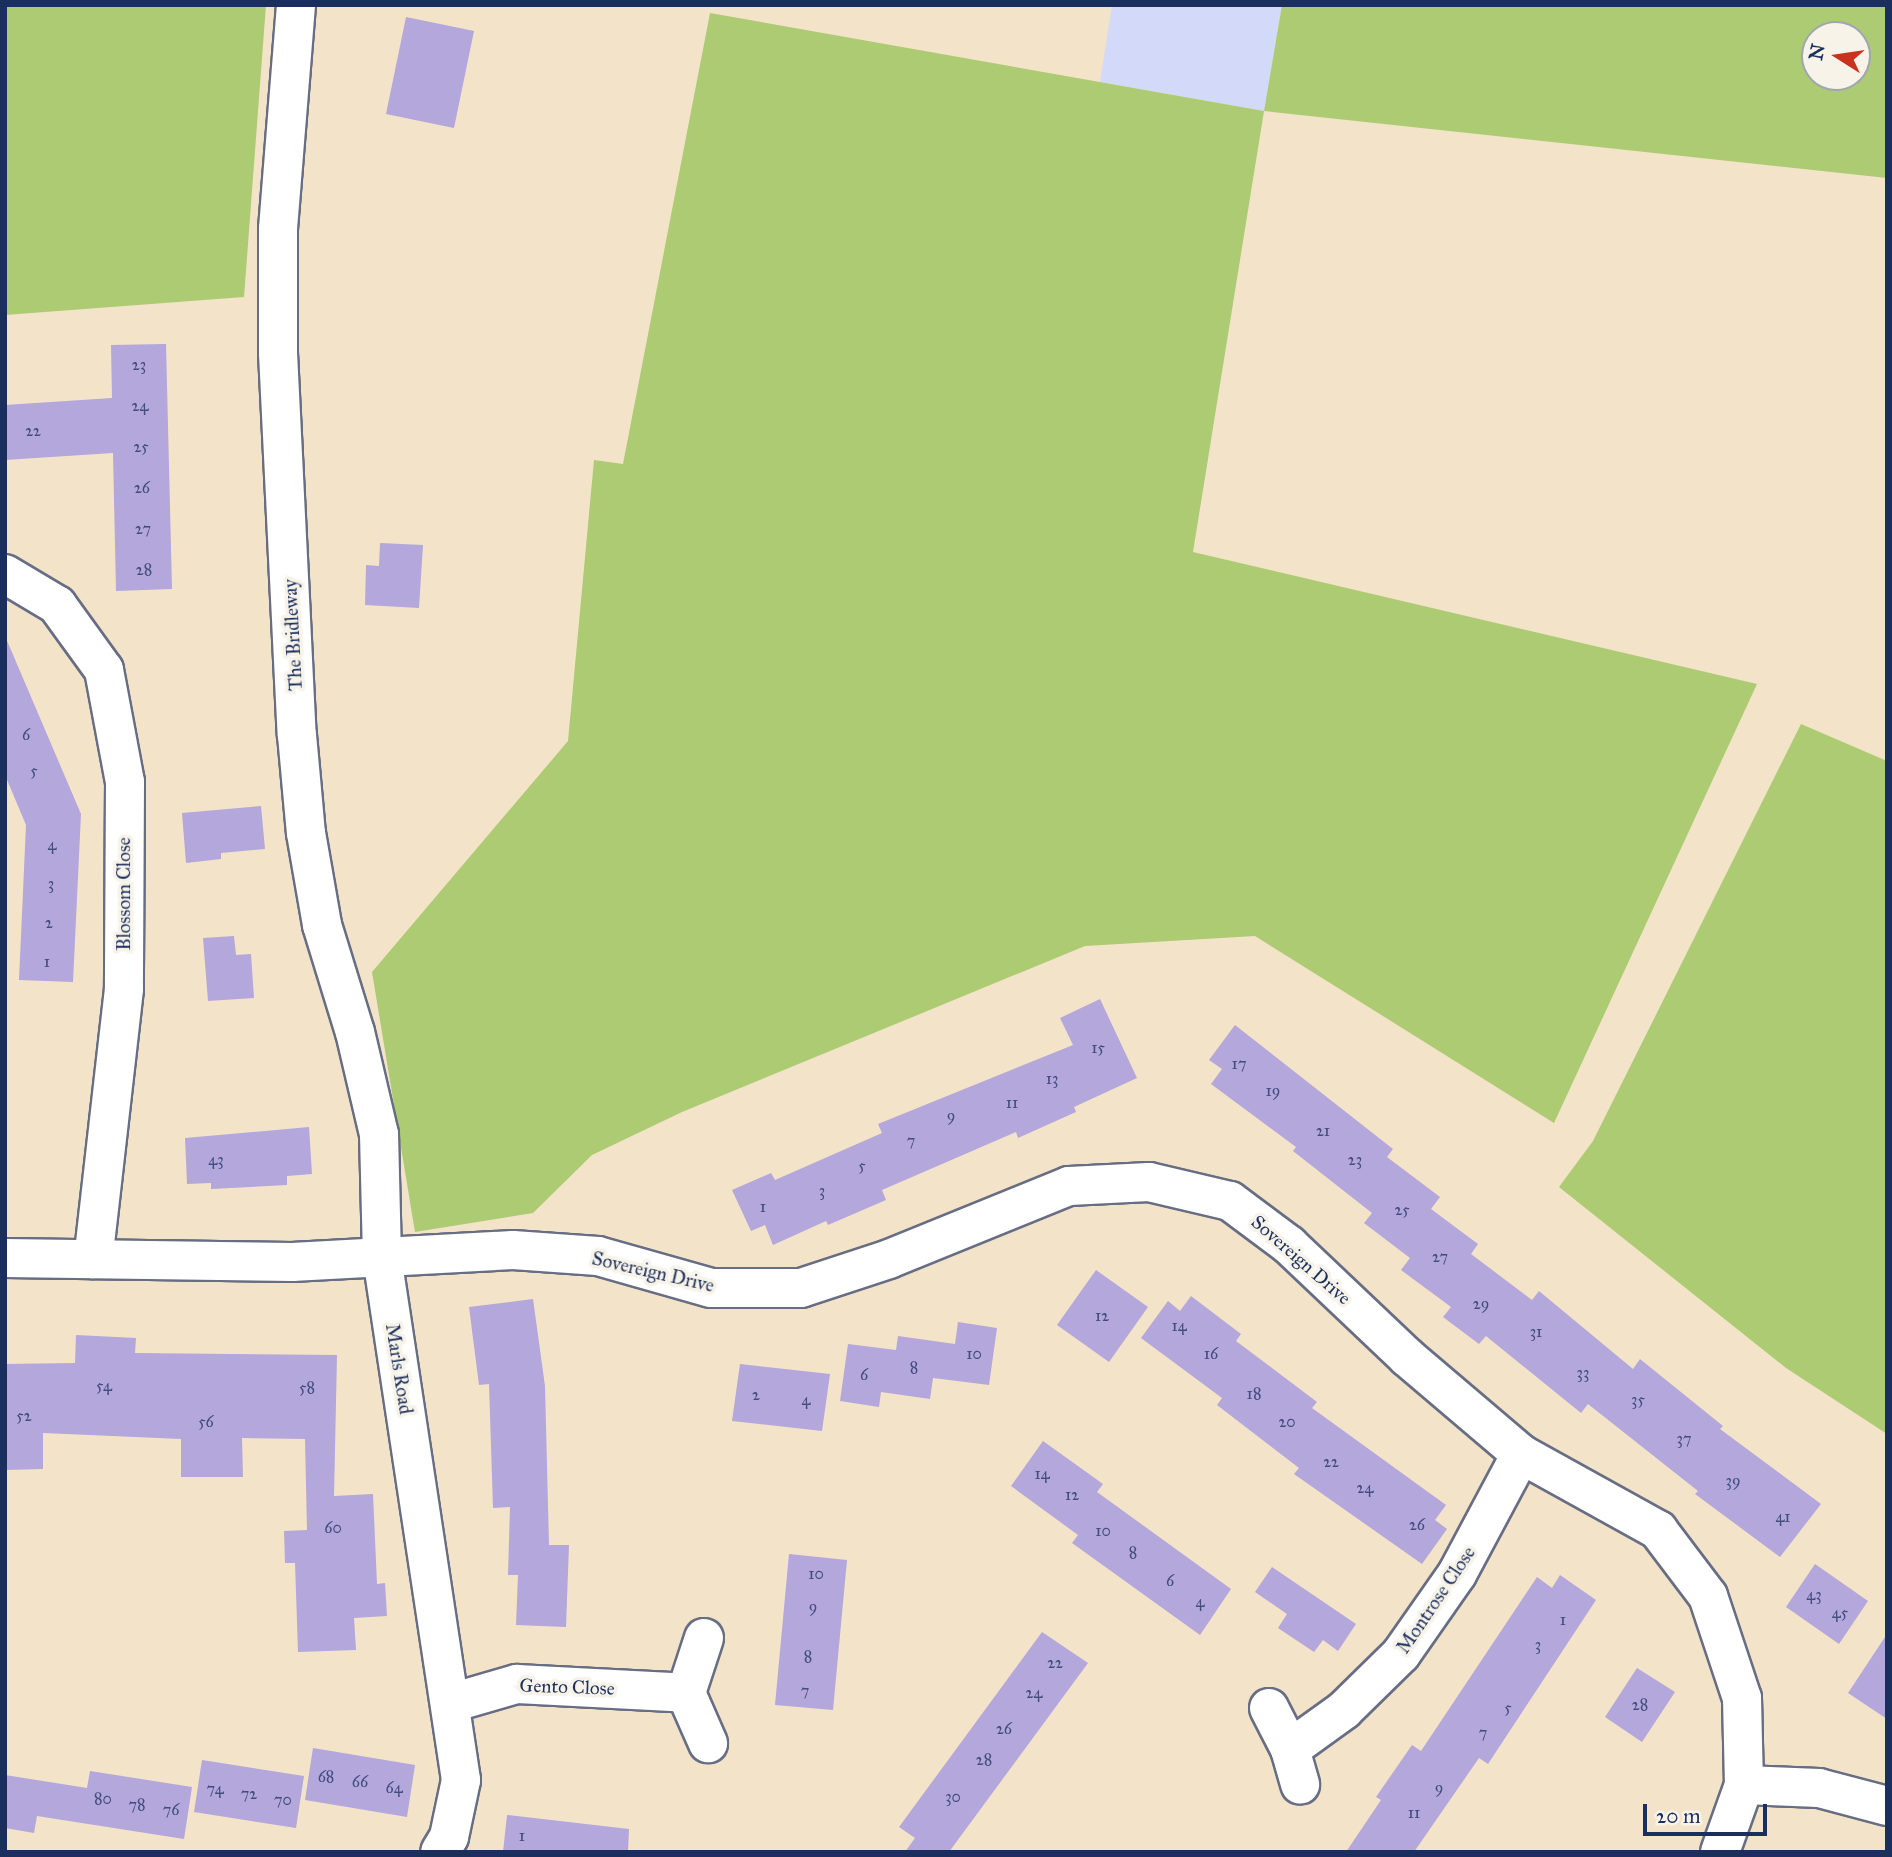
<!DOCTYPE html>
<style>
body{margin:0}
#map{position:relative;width:1892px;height:1857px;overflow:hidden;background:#f3e3c9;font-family:"IM FELL Great Primer",serif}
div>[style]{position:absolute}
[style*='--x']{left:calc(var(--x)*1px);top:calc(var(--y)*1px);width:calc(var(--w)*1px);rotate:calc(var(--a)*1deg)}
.built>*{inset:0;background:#d3d9f9}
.green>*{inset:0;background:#accb73}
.building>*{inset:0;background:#b3a7db}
.roads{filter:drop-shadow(2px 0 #676e83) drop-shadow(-2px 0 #676e83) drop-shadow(0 2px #676e83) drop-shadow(0 -2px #676e83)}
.minor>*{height:38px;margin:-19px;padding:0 19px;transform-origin:19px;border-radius:19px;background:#fff}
span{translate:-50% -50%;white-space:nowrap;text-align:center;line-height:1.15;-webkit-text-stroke:7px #f7f3e8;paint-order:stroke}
.number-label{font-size:16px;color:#414d7d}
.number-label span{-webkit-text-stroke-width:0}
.street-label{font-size:19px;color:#1b2f5e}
.frame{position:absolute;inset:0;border:7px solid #1b2f5e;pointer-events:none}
.north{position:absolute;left:1801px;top:21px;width:70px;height:70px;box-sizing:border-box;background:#f7f3e8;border:2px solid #9fa5b1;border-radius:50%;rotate:282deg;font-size:19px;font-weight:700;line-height:28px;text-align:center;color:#1b2f5e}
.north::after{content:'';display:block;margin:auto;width:24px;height:32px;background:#c8321e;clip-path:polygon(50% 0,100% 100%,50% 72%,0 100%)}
.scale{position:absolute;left:1643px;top:1804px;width:124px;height:32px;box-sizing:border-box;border:4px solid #1b2f5e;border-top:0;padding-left:9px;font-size:21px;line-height:24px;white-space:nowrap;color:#1b2f5e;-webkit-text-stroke:5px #f7f3e8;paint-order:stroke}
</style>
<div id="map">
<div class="built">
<div style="clip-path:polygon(1112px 5px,1282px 5px,1264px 111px,1100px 82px)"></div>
</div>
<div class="green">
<div style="clip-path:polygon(5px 5px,266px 5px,244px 297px,5px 315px)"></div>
<div style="clip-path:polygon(evenodd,1282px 5px,1887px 5px,1887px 178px,1264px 111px,1193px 552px,1757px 684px,1554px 1123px,1255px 936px,1085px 946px,682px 1112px,592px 1155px,533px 1213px,415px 1232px,372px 972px,568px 741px,594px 460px,623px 464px,710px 13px,1264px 111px,1282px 5px,1815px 35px,1857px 35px,1857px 77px,1815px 77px,1815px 35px)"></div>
<div style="clip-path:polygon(1801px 724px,1887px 761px,1887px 1434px,1786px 1368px,1559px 1187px,1593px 1141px)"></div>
</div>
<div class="building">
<div style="clip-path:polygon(406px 17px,474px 31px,454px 128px,386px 114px)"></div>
<div style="clip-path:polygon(166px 344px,172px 589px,116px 591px,113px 453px,5px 460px,5px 405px,112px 398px,111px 345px)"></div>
<div style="clip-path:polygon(380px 543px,423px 545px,419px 608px,365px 605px,366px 565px,379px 566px)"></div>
<div style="clip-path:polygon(5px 636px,81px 814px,73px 982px,19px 980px,26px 825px,5px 775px)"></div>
<div style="clip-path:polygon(261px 806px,265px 849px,221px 853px,221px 859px,186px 863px,182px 813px)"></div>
<div style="clip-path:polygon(234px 936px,236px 955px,251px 954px,254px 998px,208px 1001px,203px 938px)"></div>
<div style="clip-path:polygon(1100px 999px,1137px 1078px,1074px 1107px,1076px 1112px,1018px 1138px,1016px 1132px,882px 1190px,886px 1200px,828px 1225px,826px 1221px,773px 1245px,765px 1225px,751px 1231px,732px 1190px,771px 1173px,775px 1180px,882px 1133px,878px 1124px,1073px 1045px,1060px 1018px)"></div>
<div style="clip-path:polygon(1235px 1025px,1393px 1149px,1387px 1157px,1440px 1197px,1431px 1209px,1478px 1244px,1471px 1254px,1532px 1300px,1539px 1291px,1633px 1369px,1640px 1359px,1723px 1426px,1720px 1429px,1821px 1504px,1780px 1557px,1695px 1494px,1698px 1491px,1588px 1404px,1581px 1413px,1486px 1336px,1479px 1344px,1443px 1317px,1451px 1307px,1401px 1270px,1410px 1258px,1364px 1223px,1372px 1213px,1293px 1151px,1296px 1147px,1211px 1084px,1222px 1069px,1209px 1060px)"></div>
<div style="clip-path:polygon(309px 1127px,312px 1174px,287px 1176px,287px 1185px,211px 1189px,211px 1183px,187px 1184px,185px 1138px)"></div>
<div style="clip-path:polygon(1096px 1270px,1148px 1307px,1109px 1362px,1057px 1325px)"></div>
<div style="clip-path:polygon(1191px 1296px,1241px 1334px,1236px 1341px,1317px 1402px,1312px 1408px,1446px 1505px,1435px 1520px,1447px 1529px,1422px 1564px,1294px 1474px,1299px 1468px,1217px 1405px,1222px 1398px,1141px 1338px,1168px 1301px,1180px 1311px)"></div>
<div style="clip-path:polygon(533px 1299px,545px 1386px,549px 1545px,569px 1545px,566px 1627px,516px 1625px,518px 1575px,508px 1575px,510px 1507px,493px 1508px,489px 1384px,479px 1385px,469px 1307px)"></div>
<div style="clip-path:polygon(958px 1322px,997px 1328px,989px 1385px,933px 1378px,930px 1399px,881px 1392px,879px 1407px,840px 1401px,848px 1344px,896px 1350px,898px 1336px,955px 1344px)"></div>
<div style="clip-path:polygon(76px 1335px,136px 1338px,135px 1353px,337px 1355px,334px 1496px,373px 1494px,377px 1584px,385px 1583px,387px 1616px,354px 1618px,356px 1650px,298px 1652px,295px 1563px,285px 1563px,284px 1531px,307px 1530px,305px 1439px,242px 1438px,243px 1477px,181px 1477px,181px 1439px,43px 1433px,43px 1469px,5px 1470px,5px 1364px,75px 1363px)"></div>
<div style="clip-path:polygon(740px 1364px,830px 1374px,822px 1431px,732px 1421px)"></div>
<div style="clip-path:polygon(1043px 1441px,1103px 1484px,1097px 1492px,1231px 1589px,1200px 1635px,1072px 1543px,1078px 1535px,1011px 1486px)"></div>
<div style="clip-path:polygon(789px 1554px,847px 1560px,833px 1710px,775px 1705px)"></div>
<div style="clip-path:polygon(1815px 1564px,1868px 1601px,1839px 1644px,1786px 1607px)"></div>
<div style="clip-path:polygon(1272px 1567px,1356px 1624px,1338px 1651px,1323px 1640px,1314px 1652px,1278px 1628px,1287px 1614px,1255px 1592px)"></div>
<div style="clip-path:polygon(1560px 1575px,1596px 1600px,1488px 1764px,1479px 1758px,1414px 1852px,1346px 1852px,1381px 1800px,1376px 1797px,1412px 1745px,1421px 1751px,1537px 1577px,1552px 1588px)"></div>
<div style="clip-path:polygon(1042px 1632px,1088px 1663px,949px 1852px,905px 1852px,915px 1838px,899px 1827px)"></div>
<div style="clip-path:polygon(1887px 1634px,1887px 1719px,1848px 1693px)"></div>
<div style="clip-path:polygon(1637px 1668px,1675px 1692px,1642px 1742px,1605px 1717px)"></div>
<div style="clip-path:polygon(313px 1748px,415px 1765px,407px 1817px,305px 1800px)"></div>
<div style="clip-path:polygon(202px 1760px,304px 1776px,296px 1828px,194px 1812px)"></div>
<div style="clip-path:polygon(90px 1771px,192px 1787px,184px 1839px,37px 1816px,34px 1833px,5px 1828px,5px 1775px,87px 1788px)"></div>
<div style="clip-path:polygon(507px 1815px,629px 1829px,628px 1852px,503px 1852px)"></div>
</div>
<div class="roads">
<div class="minor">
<div style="--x:296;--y:5;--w:225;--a:94.6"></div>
<div style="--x:278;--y:229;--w:124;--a:90"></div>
<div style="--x:278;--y:353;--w:382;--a:87.2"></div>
<div style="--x:297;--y:735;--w:98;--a:84.8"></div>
<div style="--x:306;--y:833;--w:93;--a:80.1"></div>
<div style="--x:322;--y:925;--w:112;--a:72.9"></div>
<div style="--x:355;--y:1032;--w:105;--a:76.8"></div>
<div style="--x:379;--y:1134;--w:123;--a:88.6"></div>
<div style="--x:382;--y:1257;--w:529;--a:81.41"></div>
<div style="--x:461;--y:1780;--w:58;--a:101.9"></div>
<div style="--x:449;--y:1837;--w:17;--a:121"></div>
<div style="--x:5;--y:574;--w:61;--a:30.8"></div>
<div style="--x:57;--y:605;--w:80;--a:54.1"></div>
<div style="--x:104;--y:670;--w:114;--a:79.4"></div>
<div style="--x:125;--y:782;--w:207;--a:90.3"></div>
<div style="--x:124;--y:989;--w:272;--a:96.5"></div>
<div style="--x:5;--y:1258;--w:287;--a:0.8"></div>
<div style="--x:292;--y:1262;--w:221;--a:-3.1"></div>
<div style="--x:513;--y:1250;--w:85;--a:4"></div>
<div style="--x:598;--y:1256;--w:117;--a:15.8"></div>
<div style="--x:711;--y:1288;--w:90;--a:0"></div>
<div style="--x:801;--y:1288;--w:93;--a:-18.2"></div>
<div style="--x:889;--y:1259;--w:194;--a:-22.1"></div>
<div style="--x:1069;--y:1186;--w:80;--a:-2.9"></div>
<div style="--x:1149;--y:1182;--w:83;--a:13.2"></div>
<div style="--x:1230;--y:1201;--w:74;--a:36.7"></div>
<div style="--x:1289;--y:1245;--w:163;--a:43.5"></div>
<div style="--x:1407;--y:1357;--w:150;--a:40.4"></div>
<div style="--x:1521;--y:1454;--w:157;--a:29"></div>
<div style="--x:1658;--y:1530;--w:83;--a:52.9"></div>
<div style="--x:1708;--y:1596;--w:108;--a:71.6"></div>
<div style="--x:1742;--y:1698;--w:87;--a:88.7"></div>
<div style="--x:1744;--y:1785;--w:71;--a:109.7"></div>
<div style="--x:704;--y:1638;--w:58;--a:108.1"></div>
<div style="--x:686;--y:1693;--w:55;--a:66.3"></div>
<div style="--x:451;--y:1703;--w:69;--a:-16.1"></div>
<div style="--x:517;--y:1684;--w:169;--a:3"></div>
<div style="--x:1269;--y:1708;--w:46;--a:62.9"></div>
<div style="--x:1290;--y:1749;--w:37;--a:74"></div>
<div style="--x:1290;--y:1749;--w:67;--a:-35.8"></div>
<div style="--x:1344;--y:1710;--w:80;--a:-44.5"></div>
<div style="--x:1401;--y:1654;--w:98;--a:-55"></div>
<div style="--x:1457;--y:1574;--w:136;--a:-61.9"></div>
<div style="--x:1744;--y:1785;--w:75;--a:2.3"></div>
<div style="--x:1819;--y:1788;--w:70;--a:14.8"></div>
</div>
</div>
<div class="number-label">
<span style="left:139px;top:365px">23</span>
<span style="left:140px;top:406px">24</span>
<span style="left:33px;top:431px">22</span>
<span style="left:141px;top:447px">25</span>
<span style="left:142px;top:488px">26</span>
<span style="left:143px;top:529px">27</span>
<span style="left:144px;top:570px">28</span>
<span style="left:26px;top:735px">6</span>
<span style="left:34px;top:771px">5</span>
<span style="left:52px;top:845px">4</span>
<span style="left:51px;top:884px">3</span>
<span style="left:49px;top:923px">2</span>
<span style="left:47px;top:962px">1</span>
<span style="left:1098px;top:1048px">15</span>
<span style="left:1239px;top:1064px">17</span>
<span style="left:1052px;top:1079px">13</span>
<span style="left:1273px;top:1091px">19</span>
<span style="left:1012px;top:1103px">11</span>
<span style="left:951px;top:1116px">9</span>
<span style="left:1323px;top:1131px">21</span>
<span style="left:911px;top:1141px">7</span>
<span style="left:216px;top:1160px">43</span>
<span style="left:1355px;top:1160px">23</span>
<span style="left:862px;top:1166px">5</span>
<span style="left:822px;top:1191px">3</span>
<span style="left:763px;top:1207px">1</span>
<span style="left:1402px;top:1210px">25</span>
<span style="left:1440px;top:1257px">27</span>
<span style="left:1481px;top:1304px">29</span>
<span style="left:1102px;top:1316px">12</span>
<span style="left:1179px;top:1326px">14</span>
<span style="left:1536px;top:1332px">31</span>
<span style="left:974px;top:1354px">10</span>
<span style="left:1211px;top:1354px">16</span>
<span style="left:914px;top:1368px">8</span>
<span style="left:1583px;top:1373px">33</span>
<span style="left:864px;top:1375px">6</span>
<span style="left:104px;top:1386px">54</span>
<span style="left:307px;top:1388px">58</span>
<span style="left:1254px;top:1394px">18</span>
<span style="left:756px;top:1395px">2</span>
<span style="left:806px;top:1400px">4</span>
<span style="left:1638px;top:1400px">35</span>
<span style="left:24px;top:1416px">52</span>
<span style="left:206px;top:1422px">56</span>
<span style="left:1287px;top:1422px">20</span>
<span style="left:1684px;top:1439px">37</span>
<span style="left:1331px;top:1462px">22</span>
<span style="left:1042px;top:1474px">14</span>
<span style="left:1733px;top:1481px">39</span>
<span style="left:1365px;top:1488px">24</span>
<span style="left:1072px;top:1495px">12</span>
<span style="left:1783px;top:1517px">41</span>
<span style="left:1417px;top:1525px">26</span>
<span style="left:333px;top:1528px">60</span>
<span style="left:1103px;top:1531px">10</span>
<span style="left:1133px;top:1553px">8</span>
<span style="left:816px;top:1574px">10</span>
<span style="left:1170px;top:1581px">6</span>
<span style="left:1814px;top:1595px">43</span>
<span style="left:1200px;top:1602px">4</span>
<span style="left:813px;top:1607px">9</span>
<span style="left:1840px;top:1613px">45</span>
<span style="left:1563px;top:1620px">1</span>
<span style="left:1538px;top:1645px">3</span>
<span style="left:808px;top:1657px">8</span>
<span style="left:1055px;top:1663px">22</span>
<span style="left:805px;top:1691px">7</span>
<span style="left:1034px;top:1693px">24</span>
<span style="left:1640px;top:1705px">28</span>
<span style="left:1508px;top:1708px">5</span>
<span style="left:1004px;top:1729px">26</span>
<span style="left:1483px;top:1733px">7</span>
<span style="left:984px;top:1760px">28</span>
<span style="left:326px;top:1777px">68</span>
<span style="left:360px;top:1782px">66</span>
<span style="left:394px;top:1788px">64</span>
<span style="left:1439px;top:1788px">9</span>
<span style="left:215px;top:1789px">74</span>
<span style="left:249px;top:1794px">72</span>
<span style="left:953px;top:1797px">30</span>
<span style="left:103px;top:1799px">80</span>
<span style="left:283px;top:1800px">70</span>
<span style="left:137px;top:1805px">78</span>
<span style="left:171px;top:1810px">76</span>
<span style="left:1414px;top:1813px">11</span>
<span style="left:522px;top:1836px">1</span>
</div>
<div class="street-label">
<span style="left:293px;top:635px;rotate:-93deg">The Bridleway</span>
<span style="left:124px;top:894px;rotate:-90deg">Blossom Close</span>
<span style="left:1301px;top:1260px;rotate:41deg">Sovereign Drive</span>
<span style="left:653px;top:1272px;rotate:13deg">Sovereign Drive</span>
<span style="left:399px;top:1369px;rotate:81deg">Marls Road</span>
<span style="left:1436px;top:1600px;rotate:-56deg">Montrose Close</span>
<span style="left:567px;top:1687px;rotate:2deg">Gento Close</span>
</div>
<div class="frame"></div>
<div class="north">N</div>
<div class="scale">20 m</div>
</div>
